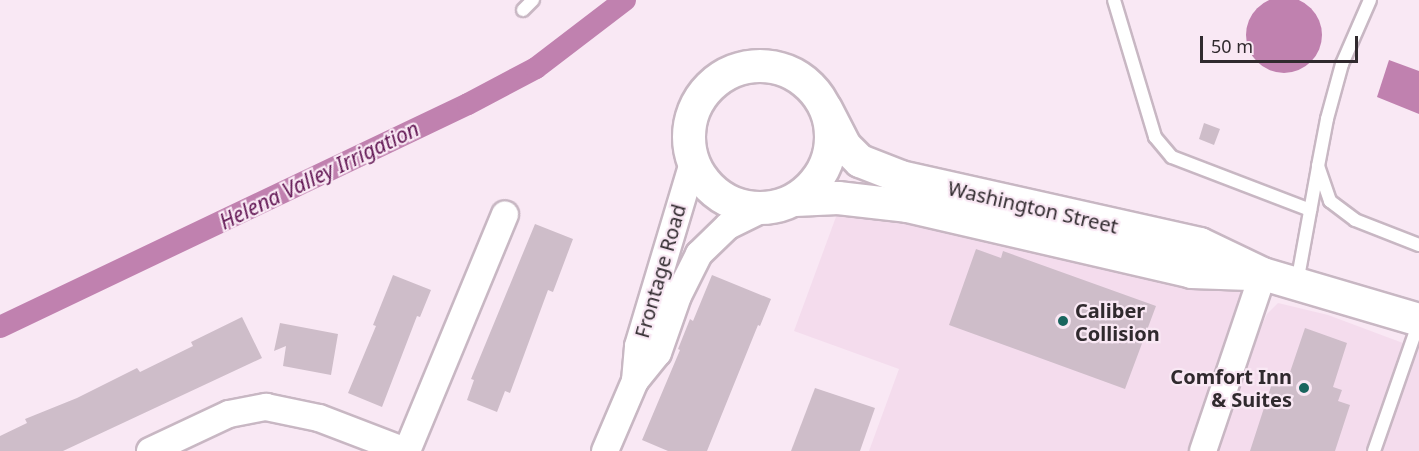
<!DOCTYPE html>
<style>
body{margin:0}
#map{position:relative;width:1419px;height:451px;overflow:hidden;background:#f9e8f4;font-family:"Noto Sans",sans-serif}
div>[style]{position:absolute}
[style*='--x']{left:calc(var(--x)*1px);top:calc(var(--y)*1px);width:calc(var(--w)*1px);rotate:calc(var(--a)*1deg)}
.built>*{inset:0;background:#f4dced}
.water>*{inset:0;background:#c081af}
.round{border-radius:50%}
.canal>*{height:22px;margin:-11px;padding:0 11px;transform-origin:11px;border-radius:11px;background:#c081af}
.building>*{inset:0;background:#cebdc9}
.roads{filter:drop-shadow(2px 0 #c8b7c3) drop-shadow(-2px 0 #c8b7c3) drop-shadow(0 2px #c8b7c3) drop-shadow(0 -2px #c8b7c3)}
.service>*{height:12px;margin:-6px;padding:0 6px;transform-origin:6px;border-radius:6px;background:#fff}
.minor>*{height:26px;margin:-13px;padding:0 13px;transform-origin:13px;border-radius:13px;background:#fff}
.tertiary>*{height:32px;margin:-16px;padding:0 16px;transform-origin:16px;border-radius:16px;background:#fff}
.tertiary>.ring{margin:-16px;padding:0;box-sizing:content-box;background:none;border:32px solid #fff;border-radius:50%}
.dots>*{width:16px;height:16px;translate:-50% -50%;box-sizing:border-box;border:3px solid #f9e8f4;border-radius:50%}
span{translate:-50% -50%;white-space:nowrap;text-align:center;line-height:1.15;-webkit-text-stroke:4.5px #f9e8f4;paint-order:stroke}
.street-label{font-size:20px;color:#302a2e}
.poi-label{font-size:20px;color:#302a2e;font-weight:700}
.left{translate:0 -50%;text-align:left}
.right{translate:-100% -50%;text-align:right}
.water-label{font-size:21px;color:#621754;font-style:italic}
.scale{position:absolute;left:1200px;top:36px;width:158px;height:27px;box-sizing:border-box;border:3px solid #302a2e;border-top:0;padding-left:8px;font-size:18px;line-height:21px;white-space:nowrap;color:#302a2e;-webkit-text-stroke:4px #f9e8f4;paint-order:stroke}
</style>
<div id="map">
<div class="built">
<div style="clip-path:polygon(840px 206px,908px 217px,1245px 290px,1190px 451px,869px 451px,899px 369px,794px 331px)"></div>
<div style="clip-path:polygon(1278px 303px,1328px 315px,1419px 349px,1419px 451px,1218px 451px,1261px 327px,1267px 314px)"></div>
</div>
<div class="water">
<div class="round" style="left:1246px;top:-3px;width:76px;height:76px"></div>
<div style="clip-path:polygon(1389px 60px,1419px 71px,1419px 114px,1377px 97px)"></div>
</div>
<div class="canal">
<div style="--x:0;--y:327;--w:518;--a:-25.48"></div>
<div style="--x:468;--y:104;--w:77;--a:-27.9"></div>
<div style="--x:536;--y:68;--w:112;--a:-37.4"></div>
</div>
<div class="building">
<div style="clip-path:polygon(1204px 123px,1220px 129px,1214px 145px,1199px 139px)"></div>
<div style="clip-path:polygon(535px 224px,573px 239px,553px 292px,548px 290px,510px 393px,505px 391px,497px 412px,467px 400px,474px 380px,471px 379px)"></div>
<div style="clip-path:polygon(976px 249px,1001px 258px,1003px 251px,1156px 306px,1125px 389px,949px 325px)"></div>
<div style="clip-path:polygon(393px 275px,431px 290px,420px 317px,417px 316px,382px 407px,348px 393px,376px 326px,373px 325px)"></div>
<div style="clip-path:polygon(712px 275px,771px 299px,760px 326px,758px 325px,707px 451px,668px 451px,642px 440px,680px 350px,678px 349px,690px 319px,693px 321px)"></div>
<div style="clip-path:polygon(242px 317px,262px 358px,63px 451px,0 451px,0 436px,27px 423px,25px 419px,77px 398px,137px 368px,140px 372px,193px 346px,191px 342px)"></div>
<div style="clip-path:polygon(280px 323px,338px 334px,331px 375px,283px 366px,286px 346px,274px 351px)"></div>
<div style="clip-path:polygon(1305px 328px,1347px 343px,1333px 387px,1342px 390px,1338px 401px,1350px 405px,1335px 451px,1250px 451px,1274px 377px,1287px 381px)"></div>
<div style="clip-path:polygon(815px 388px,875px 408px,860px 451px,791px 451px)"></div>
</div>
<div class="roads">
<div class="service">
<div style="--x:1114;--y:0;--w:143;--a:73.3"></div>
<div style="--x:1155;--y:137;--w:26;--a:50"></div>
<div style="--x:1172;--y:157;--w:148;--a:21"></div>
<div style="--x:1370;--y:0;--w:70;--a:113.6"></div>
<div style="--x:1342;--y:64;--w:57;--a:105.3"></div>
<div style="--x:1327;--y:119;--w:48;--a:100.8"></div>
<div style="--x:1318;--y:166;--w:37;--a:71"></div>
<div style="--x:1330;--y:201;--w:31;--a:37"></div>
<div style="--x:1355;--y:220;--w:69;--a:21.3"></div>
<div style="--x:523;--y:10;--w:14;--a:-45"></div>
<div style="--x:1297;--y:283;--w:118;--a:-79.7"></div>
<div style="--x:1374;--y:451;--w:137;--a:-70.8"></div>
</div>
<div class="minor">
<div style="--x:635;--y:381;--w:35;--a:-85"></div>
<div style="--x:638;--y:346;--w:191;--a:-73.3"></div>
<div style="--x:150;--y:451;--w:87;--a:-25.1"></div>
<div style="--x:229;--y:414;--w:38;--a:-11"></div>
<div style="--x:266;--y:407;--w:54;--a:11.7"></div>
<div style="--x:319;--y:418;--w:92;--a:21"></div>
<div style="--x:407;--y:451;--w:256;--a:-67.5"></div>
<div style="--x:605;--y:451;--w:76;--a:-66.8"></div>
<div style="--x:635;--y:381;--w:36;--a:-51"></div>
<div style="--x:658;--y:353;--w:60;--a:-70.7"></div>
<div style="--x:678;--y:296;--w:47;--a:-63.4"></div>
<div style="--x:699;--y:254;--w:40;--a:-44"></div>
<div style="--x:728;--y:226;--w:39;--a:-26"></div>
<div style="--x:1203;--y:451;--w:187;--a:-71.3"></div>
</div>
<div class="tertiary">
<div class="ring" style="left:689px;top:66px;width:110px;height:110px"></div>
<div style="--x:826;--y:109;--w:42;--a:62.8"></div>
<div style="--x:845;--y:146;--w:21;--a:45"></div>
<div style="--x:860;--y:161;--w:44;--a:21.3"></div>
<div style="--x:901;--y:177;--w:306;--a:12.6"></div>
<div style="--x:1200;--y:244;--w:70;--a:25.5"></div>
<div style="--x:1263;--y:274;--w:163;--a:16.4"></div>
<div style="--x:795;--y:200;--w:43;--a:-2.7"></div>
<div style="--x:838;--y:198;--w:69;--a:6.6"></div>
<div style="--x:907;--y:206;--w:293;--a:13"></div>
<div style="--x:1192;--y:272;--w:58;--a:2"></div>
</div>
</div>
<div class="dots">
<div style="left:1063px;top:321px;background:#19655e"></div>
<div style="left:1304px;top:388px;background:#19655e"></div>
</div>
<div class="street-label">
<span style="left:1033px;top:207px;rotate:13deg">Washington Street</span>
<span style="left:660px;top:271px;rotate:-74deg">Frontage Road</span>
</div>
<div class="poi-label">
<span class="left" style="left:1075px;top:322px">Caliber<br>Collision</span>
<span class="right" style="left:1292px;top:388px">Comfort Inn<br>&amp; Suites</span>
</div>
<div class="water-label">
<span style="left:319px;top:175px;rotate:-26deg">Helena Valley Irrigation</span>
</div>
<div class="scale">50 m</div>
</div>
